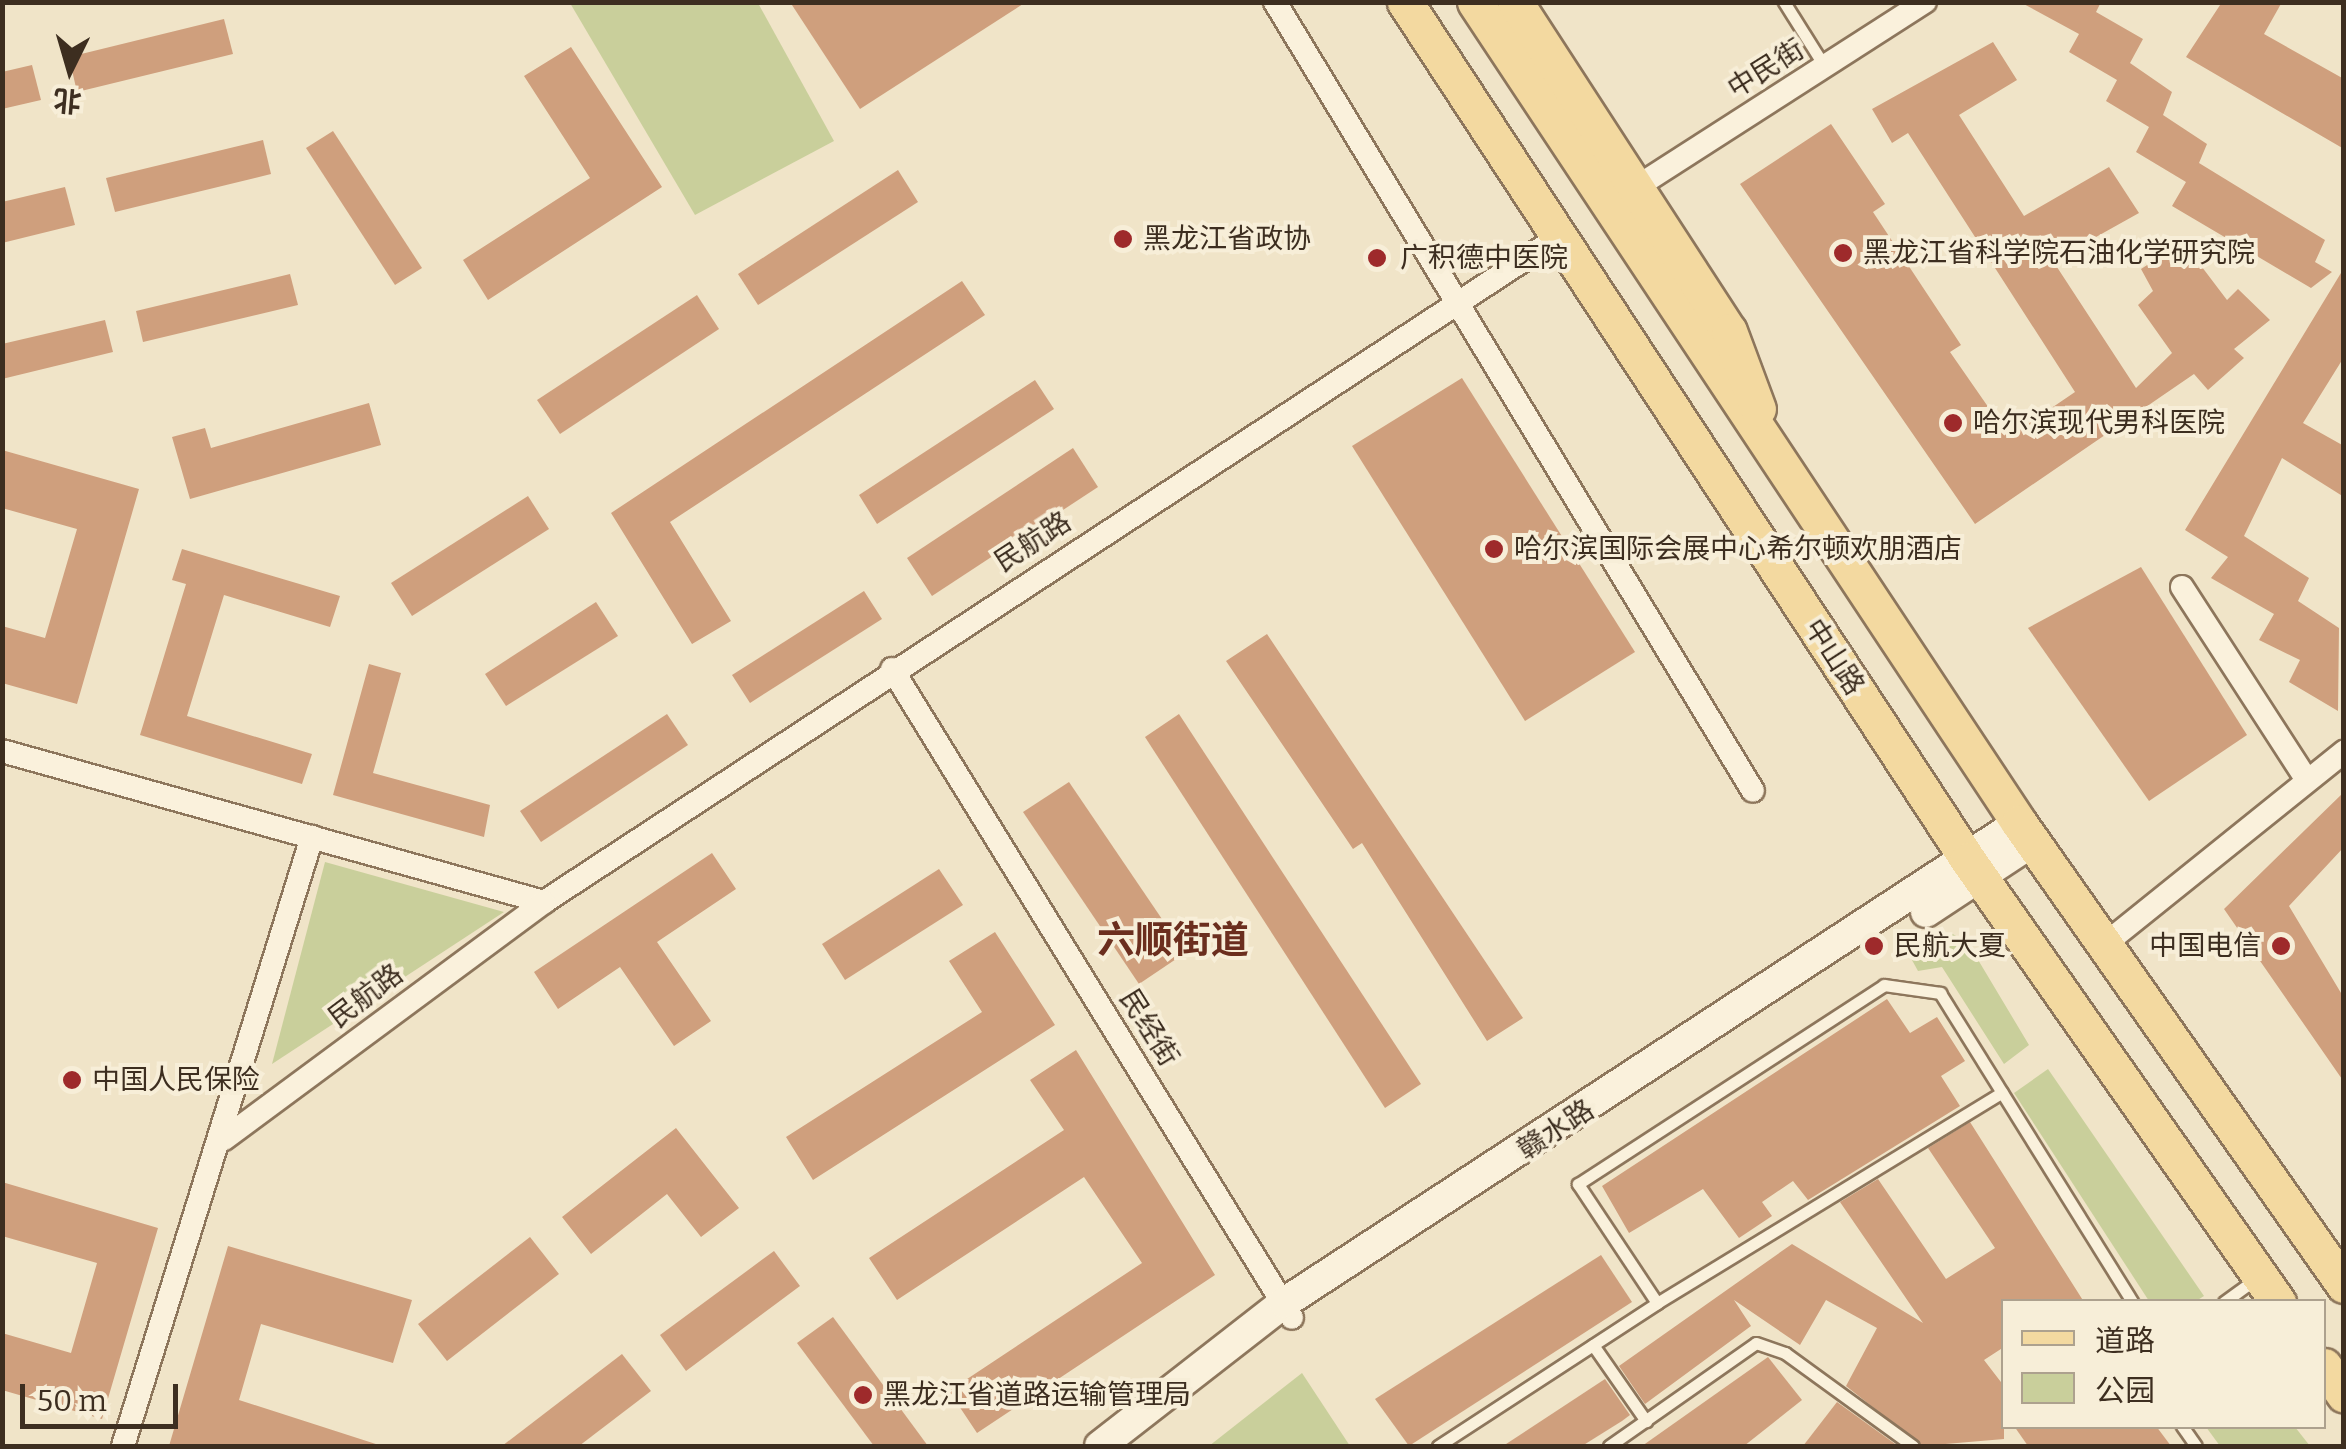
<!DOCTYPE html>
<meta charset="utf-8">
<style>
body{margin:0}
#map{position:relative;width:2346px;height:1449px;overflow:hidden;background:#f0e4c8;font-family:Bitter,"Noto Sans SC",serif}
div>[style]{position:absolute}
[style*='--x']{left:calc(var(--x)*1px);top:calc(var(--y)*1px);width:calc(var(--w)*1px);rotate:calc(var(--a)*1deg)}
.green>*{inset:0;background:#c9cf9b}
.building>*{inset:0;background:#cf9f7d}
.roads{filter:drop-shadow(2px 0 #8d765c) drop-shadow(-2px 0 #8d765c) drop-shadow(0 2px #8d765c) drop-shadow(0 -2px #8d765c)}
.lane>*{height:11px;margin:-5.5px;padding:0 5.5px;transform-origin:5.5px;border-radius:5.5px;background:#faf1dc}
.street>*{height:22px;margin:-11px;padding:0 11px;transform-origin:11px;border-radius:11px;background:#faf1dc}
.secondary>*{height:30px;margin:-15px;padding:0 15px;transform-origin:15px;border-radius:15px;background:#faf1dc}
.primary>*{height:35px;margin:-17.5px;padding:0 17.5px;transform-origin:17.5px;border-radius:17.5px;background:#f3d9a0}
.dots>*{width:28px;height:28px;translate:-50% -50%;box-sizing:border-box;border:5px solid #f7eed8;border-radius:50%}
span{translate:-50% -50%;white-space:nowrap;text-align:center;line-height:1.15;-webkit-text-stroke:8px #f7eed8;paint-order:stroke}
.street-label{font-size:28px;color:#3d2e20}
.poi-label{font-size:28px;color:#3d2e20}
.left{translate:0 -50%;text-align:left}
.right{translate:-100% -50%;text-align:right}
.district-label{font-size:38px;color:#6b2e1e;font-weight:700}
.frame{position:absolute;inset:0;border:5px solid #3d2e20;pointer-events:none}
.legend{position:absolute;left:2001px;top:1299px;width:325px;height:130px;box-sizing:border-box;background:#f7eed8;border:2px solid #ada18e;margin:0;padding:12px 18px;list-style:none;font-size:30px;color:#3d2e20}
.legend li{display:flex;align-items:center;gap:20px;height:50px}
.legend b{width:50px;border:2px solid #ada18e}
.north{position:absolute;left:20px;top:20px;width:100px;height:100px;-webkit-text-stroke:8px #f7eed8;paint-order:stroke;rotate:185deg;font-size:28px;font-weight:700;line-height:40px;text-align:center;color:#3d2e20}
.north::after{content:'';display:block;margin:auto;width:35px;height:45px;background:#3d2e20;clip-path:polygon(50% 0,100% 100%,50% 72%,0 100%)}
.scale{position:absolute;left:20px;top:1384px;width:158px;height:45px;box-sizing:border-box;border:5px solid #3d2e20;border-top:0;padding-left:12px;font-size:30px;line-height:35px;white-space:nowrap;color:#3d2e20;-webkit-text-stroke:8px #f7eed8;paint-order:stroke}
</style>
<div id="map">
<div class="green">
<div style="clip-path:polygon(570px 3px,758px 3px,834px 141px,695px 215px)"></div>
<div style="clip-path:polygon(325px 862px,504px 912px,272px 1064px)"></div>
<div style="clip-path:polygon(1951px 933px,1968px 943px,2029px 1045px,2004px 1064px,1942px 967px,1918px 971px,1907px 951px)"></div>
<div style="clip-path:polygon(2048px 1069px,2204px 1296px,2196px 1301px,2149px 1301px,2014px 1093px)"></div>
<div style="clip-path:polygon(1302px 1373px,1350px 1446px,1209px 1446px)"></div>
<div style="clip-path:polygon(2206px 1427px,2295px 1427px,2310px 1446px,2220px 1446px)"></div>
</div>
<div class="building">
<div style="clip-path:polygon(790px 2px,1026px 2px,860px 109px)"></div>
<div style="clip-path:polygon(2020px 2px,2101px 2px,2096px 12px,2143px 39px,2130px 63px,2172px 92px,2163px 115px,2207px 144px,2199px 163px,2325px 240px,2315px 262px,2332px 272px,2311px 288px,2172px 206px,2186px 182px,2136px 152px,2149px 127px,2106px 101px,2117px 80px,2069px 52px,2079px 34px)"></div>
<div style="clip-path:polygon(2222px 2px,2282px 2px,2264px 34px,2344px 79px,2344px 149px,2186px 57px)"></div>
<div style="clip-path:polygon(224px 19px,233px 54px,77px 92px,69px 57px)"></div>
<div style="clip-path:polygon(1993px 42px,2017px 80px,1959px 115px,2024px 216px,2109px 167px,2139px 213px,2053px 261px,2136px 388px,2172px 353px,2138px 305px,2153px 291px,2141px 269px,2183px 242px,2227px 300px,2238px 289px,2270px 320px,2234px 349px,2244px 358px,2208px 390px,2194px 374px,1975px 524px,1740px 184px,1831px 124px,1885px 204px,1873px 212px,1961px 345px,1950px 352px,2009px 437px,2075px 392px,1908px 133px,1892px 143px,1872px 109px)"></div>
<div style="clip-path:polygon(571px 47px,662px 187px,488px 300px,463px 260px,590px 178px,524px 76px)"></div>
<div style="clip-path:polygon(32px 65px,41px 100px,2px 109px,2px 72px)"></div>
<div style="clip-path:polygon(333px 131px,422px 268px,395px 285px,306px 148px)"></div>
<div style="clip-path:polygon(263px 140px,271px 174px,115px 212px,106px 178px)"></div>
<div style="clip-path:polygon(898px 170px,918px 202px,758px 305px,738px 274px)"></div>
<div style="clip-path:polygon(65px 187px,75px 225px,2px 243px,2px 202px)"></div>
<div style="clip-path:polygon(2344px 268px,2344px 357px,2303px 423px,2344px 446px,2344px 497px,2282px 458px,2244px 536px,2309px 578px,2298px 601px,2339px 628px,2338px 711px,2289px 682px,2300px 660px,2259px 640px,2274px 614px,2211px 578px,2228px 557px,2185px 530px)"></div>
<div style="clip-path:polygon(290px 274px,298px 305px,143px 342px,136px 311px)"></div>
<div style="clip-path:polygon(962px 281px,985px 315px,670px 522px,731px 621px,692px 644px,611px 513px)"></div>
<div style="clip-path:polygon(697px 295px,719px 329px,560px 434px,537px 400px)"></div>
<div style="clip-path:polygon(105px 320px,113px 352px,2px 379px,2px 344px)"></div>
<div style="clip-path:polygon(1462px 378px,1635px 652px,1525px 721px,1352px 446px)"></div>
<div style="clip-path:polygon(1035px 380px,1054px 409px,877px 524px,859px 495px)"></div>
<div style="clip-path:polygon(369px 403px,381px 445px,190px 499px,172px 437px,205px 428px,211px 448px)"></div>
<div style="clip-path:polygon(1073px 448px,1098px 487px,932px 596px,907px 558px)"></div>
<div style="clip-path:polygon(2px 450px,139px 489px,77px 704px,2px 683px,2px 626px,45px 638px,77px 529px,2px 508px)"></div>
<div style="clip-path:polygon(528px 496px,549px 529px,412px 616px,391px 583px)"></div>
<div style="clip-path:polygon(182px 549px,340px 596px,330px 627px,224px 595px,187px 716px,312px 754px,302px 784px,140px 735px,186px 584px,172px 580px)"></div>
<div style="clip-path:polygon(2141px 567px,2247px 735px,2149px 801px,2028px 628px)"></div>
<div style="clip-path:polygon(864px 591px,882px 619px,750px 703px,732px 675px)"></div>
<div style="clip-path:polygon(596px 602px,618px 636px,506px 706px,485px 674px)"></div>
<div style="clip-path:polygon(1267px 634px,1523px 1018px,1487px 1041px,1362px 843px,1353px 849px,1226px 661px)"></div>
<div style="clip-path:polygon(369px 664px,401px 673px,373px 773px,490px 805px,484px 837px,333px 795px)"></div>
<div style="clip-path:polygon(667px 714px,688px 745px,541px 842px,520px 811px)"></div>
<div style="clip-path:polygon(1179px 714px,1421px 1084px,1385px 1108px,1145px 737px)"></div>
<div style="clip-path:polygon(1069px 782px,1185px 953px,1139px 984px,1023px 812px)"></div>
<div style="clip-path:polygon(2344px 792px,2344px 847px,2289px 906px,2344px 998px,2344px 1082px,2224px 909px)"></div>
<div style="clip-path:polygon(712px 853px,736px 889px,657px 942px,711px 1021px,674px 1046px,620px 967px,558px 1009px,534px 972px)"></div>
<div style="clip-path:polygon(939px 869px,963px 905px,845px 980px,822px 944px)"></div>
<div style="clip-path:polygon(995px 932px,1055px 1025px,813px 1180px,786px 1137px,982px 1012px,949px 961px)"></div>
<div style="clip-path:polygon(1887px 999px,1910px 1033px,1937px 1017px,1965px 1061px,1941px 1076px,1960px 1106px,1808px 1200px,1793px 1181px,1762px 1202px,1772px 1216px,1739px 1238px,1703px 1189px,1629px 1233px,1602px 1186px)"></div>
<div style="clip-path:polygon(1076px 1050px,1215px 1275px,977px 1433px,949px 1391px,1142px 1263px,1084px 1177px,897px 1300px,869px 1258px,1064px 1130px,1030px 1080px)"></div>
<div style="clip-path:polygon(1970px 1122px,2084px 1302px,2004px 1302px,2004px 1347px,1984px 1360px,2004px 1386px,2004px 1439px,1922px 1446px,1846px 1386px,1877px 1328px,1826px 1300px,1800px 1345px,1734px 1300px,1751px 1326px,1645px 1404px,1619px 1366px,1792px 1244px,1923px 1323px,1840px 1202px,1878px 1179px,1946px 1279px,1995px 1248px,1928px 1148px)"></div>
<div style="clip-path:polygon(676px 1128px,739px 1208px,701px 1237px,667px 1194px,591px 1254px,562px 1217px)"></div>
<div style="clip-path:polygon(2px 1182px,158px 1228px,102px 1419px,2px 1390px,2px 1333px,71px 1353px,97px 1263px,2px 1236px)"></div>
<div style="clip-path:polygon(530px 1237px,559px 1274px,447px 1361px,418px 1324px)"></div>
<div style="clip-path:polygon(228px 1246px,412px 1300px,393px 1363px,261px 1324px,239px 1400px,382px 1446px,169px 1446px)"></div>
<div style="clip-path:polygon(774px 1251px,800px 1286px,686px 1371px,660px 1335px)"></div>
<div style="clip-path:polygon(1601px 1255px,1632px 1302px,1409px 1446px,1375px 1399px)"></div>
<div style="clip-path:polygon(833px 1317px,928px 1446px,874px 1446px,797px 1343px)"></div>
<div style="clip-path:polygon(622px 1354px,651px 1391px,579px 1446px,502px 1446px)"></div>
<div style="clip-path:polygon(1768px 1357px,1802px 1400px,1744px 1446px,1642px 1446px)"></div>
<div style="clip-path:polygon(1605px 1379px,1630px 1415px,1622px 1421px,1582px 1446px,1503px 1446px)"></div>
<div style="clip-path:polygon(1837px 1402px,1898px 1446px,1803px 1446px)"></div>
<div style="clip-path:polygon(2014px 1426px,2156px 1426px,2171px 1446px,2028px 1446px)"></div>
</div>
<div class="roads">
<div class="lane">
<div style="--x:1784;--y:2;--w:77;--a:57.8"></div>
<div style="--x:2224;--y:1302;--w:41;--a:-36"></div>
<div style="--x:1657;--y:1303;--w:404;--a:-31.4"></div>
<div style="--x:1593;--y:1345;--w:93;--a:55.1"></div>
<div style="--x:2182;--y:1426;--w:24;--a:55"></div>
<div style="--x:1438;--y:1446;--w:262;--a:-33.1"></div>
<div style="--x:1657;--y:1303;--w:143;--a:-123.6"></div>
<div style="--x:1578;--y:1184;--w:365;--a:-33"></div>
<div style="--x:1884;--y:985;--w:57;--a:8.1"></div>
<div style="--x:1940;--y:993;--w:364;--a:58.1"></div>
<div style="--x:1609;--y:1446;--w:179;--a:-35"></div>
<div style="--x:1756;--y:1343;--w:31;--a:19"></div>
<div style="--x:1785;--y:1353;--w:158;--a:36"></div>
</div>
<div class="street">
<div style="--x:1275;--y:2;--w:922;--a:58.79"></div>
<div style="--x:1638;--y:186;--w:341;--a:-32.7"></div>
<div style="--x:2182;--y:587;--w:229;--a:57.1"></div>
<div style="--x:892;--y:669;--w:762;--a:58.35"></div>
<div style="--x:2;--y:751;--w:563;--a:15.57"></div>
<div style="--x:544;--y:902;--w:1211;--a:-33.24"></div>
<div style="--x:2105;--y:944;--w:307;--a:-38.8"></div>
<div style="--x:224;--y:1139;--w:398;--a:-36.5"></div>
<div style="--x:123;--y:1446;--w:638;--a:-72.76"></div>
</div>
<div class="secondary">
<div style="--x:1926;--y:912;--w:127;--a:-33.4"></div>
<div style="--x:1100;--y:1446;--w:233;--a:-37.9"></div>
<div style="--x:1284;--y:1303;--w:878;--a:-33.15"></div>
</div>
<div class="primary">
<div style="--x:1405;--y:2;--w:1026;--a:56.73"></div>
<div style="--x:1968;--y:860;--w:540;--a:54.96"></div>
<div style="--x:1475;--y:2;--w:985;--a:56.47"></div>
<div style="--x:2019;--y:823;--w:565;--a:54.88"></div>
<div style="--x:1515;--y:2;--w:392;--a:57"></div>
<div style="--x:1729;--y:331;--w:83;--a:69.6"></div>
<div style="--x:2324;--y:1366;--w:35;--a:55"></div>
</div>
</div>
<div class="dots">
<div style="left:1123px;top:239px;background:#9e2a2b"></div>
<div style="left:1843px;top:253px;background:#9e2a2b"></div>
<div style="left:1377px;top:258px;background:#9e2a2b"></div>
<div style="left:1953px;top:423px;background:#9e2a2b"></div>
<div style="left:1494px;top:549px;background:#9e2a2b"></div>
<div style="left:1874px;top:946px;background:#9e2a2b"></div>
<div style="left:2281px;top:946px;background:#9e2a2b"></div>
<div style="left:72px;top:1080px;background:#9e2a2b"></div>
<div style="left:863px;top:1395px;background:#9e2a2b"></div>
</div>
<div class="street-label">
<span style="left:1766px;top:69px;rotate:-32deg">中民街</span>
<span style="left:1033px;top:542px;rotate:-33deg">民航路</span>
<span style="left:1834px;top:657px;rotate:57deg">中山路</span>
<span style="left:366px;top:996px;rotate:-37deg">民航路</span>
<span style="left:1149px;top:1028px;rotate:58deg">民经街</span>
<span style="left:1556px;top:1130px;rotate:-33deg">赣水路</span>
</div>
<div class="poi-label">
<span class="left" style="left:1143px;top:239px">黑龙江省政协</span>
<span class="left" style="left:1863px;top:253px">黑龙江省科学院石油化学研究院</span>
<span class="left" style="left:1400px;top:258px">广积德中医院</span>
<span class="left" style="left:1973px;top:423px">哈尔滨现代男科医院</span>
<span class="left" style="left:1514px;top:549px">哈尔滨国际会展中心希尔顿欢朋酒店</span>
<span class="left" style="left:1894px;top:946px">民航大夏</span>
<span class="right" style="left:2261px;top:946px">中国电信</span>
<span class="left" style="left:92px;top:1080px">中国人民保险</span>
<span class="left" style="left:883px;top:1395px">黑龙江省道路运输管理局</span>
</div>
<div class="district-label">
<span style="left:1173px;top:941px">六顺街道</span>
</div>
<div class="frame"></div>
<ul class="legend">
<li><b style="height:12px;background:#f3d9a0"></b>道路</li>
<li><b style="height:28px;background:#c9cf9b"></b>公园</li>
</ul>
<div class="north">北</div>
<div class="scale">50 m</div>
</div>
